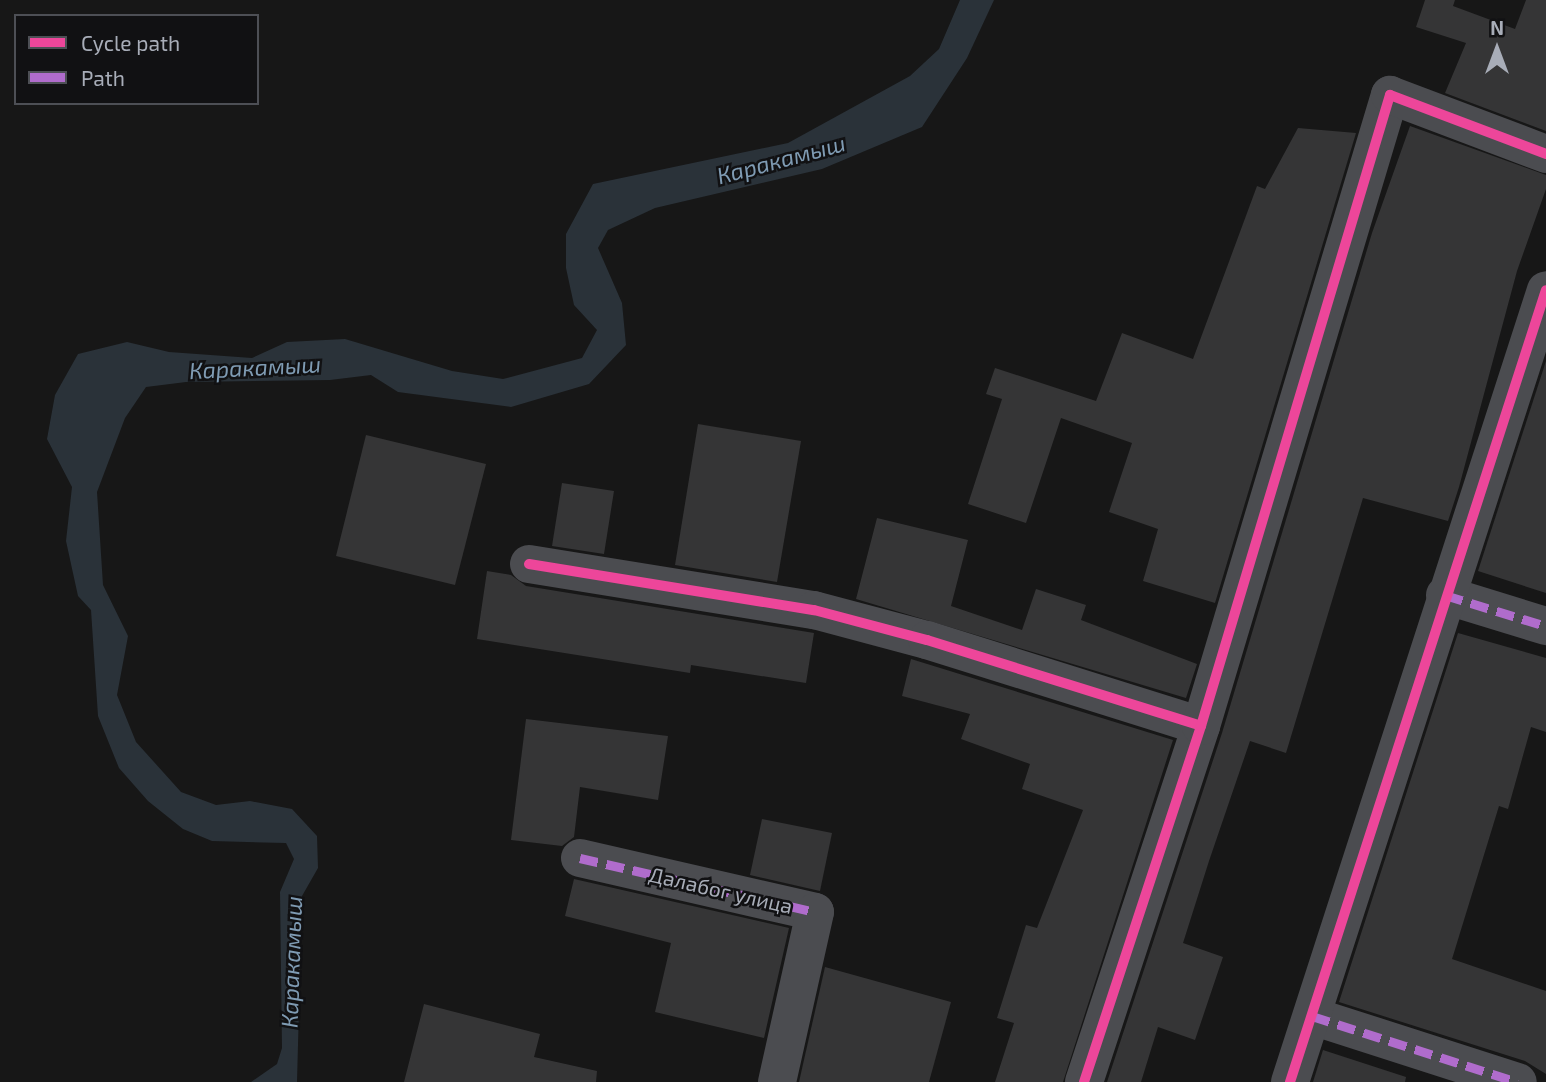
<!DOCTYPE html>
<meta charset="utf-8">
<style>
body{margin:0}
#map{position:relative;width:1546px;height:1082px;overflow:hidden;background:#171717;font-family:"Exo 2",sans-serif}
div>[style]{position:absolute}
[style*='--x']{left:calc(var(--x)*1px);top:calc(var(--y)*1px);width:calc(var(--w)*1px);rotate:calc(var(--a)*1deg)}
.water>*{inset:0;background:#2a3239}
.building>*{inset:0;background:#353536}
.minor>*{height:38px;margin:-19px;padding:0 19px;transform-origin:19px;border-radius:19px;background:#4b4c50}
.quiet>*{height:9px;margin-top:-4.5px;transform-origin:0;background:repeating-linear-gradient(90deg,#b06ccc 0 18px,transparent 0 27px)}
.cycleway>*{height:10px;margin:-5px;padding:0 5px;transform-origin:5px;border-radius:5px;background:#ed469a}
span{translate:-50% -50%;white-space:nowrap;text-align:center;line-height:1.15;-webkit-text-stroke:5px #111113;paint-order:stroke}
.street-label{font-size:21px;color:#a8adb8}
.water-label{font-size:23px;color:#7f9bb3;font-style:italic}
.legend{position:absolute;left:14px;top:14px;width:245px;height:91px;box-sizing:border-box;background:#111113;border:2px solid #4d4f55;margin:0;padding:9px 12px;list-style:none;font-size:21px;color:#a8adb8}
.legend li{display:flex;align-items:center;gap:14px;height:35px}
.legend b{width:35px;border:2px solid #4d4f55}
.north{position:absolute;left:1462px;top:14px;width:70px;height:70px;-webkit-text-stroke:5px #111113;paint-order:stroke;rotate:0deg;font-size:19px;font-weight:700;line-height:28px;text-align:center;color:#a8adb8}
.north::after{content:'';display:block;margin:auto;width:24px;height:32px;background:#a8adb8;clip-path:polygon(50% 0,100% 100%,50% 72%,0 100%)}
</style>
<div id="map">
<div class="water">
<div style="clip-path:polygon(960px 0,994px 0,967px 58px,922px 127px,822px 169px,655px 208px,608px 230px,598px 248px,622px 303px,626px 345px,589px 384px,511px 407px,398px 392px,371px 375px,330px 380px,186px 382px,146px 387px,125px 418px,97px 492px,103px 585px,128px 636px,117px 695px,136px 742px,181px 792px,216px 805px,250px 801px,292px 809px,317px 836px,318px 868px,302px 896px,297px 1082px,251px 1082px,277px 1064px,282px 1048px,280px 892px,294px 859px,286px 843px,212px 841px,183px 829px,148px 801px,119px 768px,98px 716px,91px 610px,78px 596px,66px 541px,72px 487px,47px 439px,55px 395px,78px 354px,127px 342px,169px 352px,252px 358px,287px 342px,345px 339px,452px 371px,503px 379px,582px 358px,597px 330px,574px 305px,566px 268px,566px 234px,593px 184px,788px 143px,910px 76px,939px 49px)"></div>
</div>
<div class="building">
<div style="clip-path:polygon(1425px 0,1455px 0,1453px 6px,1515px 29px,1526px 0,1546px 0,1546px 131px,1445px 93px,1466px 43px,1416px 27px)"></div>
<div style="clip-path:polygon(1410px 126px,1546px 175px,1546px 189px,1517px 271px,1459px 487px,1448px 521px,1363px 498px,1286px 753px,1250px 741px,1209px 861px,1183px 943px,1223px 957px,1195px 1040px,1158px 1027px,1141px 1082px,1107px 1082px,1222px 733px,1372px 233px)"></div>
<div style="clip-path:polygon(1298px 128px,1356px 133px,1215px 603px,1143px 581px,1158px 529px,1109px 512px,1132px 443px,1061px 418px,1026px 523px,968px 504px,1002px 399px,986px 394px,995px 368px,1096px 401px,1122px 333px,1193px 359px,1257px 186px,1265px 189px)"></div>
<div style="clip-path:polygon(1546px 361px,1546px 593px,1478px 571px)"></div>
<div style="clip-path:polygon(698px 424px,801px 441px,777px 582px,675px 565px)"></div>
<div style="clip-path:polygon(366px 435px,486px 464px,455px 585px,336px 556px)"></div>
<div style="clip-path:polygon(562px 483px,614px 491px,604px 554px,552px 546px)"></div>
<div style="clip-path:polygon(877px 518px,968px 540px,951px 606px,1022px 630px,1036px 589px,1086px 605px,1081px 620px,1197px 664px,1186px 698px,856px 599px)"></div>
<div style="clip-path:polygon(487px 571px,511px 575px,526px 586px,814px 633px,806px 683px,691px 665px,690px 673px,477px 639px)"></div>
<div style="clip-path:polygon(1458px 633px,1546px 658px,1546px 732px,1531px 727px,1508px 809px,1499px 806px,1452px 959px,1546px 991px,1546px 1074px,1525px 1061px,1339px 1002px)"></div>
<div style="clip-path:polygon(911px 659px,1173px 740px,1063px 1082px,995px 1082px,1014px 1023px,997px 1018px,1026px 925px,1037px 928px,1083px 810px,1022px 789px,1030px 764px,961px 739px,970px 714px,902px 696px)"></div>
<div style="clip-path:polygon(526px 719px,668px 736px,658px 800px,580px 787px,574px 837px,562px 846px,511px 840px)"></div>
<div style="clip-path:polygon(762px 819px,832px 833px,820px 891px,750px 875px)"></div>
<div style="clip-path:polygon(574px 879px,789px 928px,764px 1038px,655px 1012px,671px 943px,565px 916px)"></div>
<div style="clip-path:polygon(825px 967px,951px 1002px,929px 1082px,799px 1082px)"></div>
<div style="clip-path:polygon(424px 1004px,540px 1034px,534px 1057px,597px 1071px,596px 1082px,404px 1082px)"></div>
<div style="clip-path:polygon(1323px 1050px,1406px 1077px,1405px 1082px,1313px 1082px)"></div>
</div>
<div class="minor">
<div style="--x:529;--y:564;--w:289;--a:9.2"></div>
<div style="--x:814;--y:610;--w:117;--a:14.9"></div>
<div style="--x:927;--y:640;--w:287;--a:17.4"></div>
<div style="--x:1445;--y:595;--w:106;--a:17.1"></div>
<div style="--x:580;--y:858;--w:241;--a:12.9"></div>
<div style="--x:815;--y:912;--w:174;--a:102.6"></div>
<div style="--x:1312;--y:1016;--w:216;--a:17.8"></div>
<div style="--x:1084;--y:1082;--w:375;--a:-71.8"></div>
<div style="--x:1201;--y:726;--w:659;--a:-73.33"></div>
<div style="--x:1390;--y:95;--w:167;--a:20.7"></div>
<div style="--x:1290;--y:1082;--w:832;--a:-72.09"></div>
</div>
<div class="quiet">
<div style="--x:1445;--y:595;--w:106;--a:17.1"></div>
<div style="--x:580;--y:858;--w:241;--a:12.9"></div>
<div style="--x:1312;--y:1016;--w:216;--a:17.8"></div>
</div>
<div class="cycleway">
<div style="--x:529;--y:564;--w:289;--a:9.2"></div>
<div style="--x:814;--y:610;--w:117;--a:14.9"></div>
<div style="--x:927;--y:640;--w:287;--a:17.4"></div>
<div style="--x:1084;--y:1082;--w:375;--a:-71.8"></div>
<div style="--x:1201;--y:726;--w:659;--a:-73.33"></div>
<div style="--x:1390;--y:95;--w:167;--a:20.7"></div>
<div style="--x:1290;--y:1082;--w:832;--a:-72.09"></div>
</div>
<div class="street-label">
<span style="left:721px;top:890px;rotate:13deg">Далабог улица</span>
</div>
<div class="water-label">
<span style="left:781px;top:159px;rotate:-15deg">Каракамыш</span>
<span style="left:255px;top:367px;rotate:-3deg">Каракамыш</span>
<span style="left:291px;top:962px;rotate:-88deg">Каракамыш</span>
</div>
<ul class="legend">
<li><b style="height:9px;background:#ed469a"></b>Cycle path</li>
<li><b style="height:9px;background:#b06ccc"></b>Path</li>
</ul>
<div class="north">N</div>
</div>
